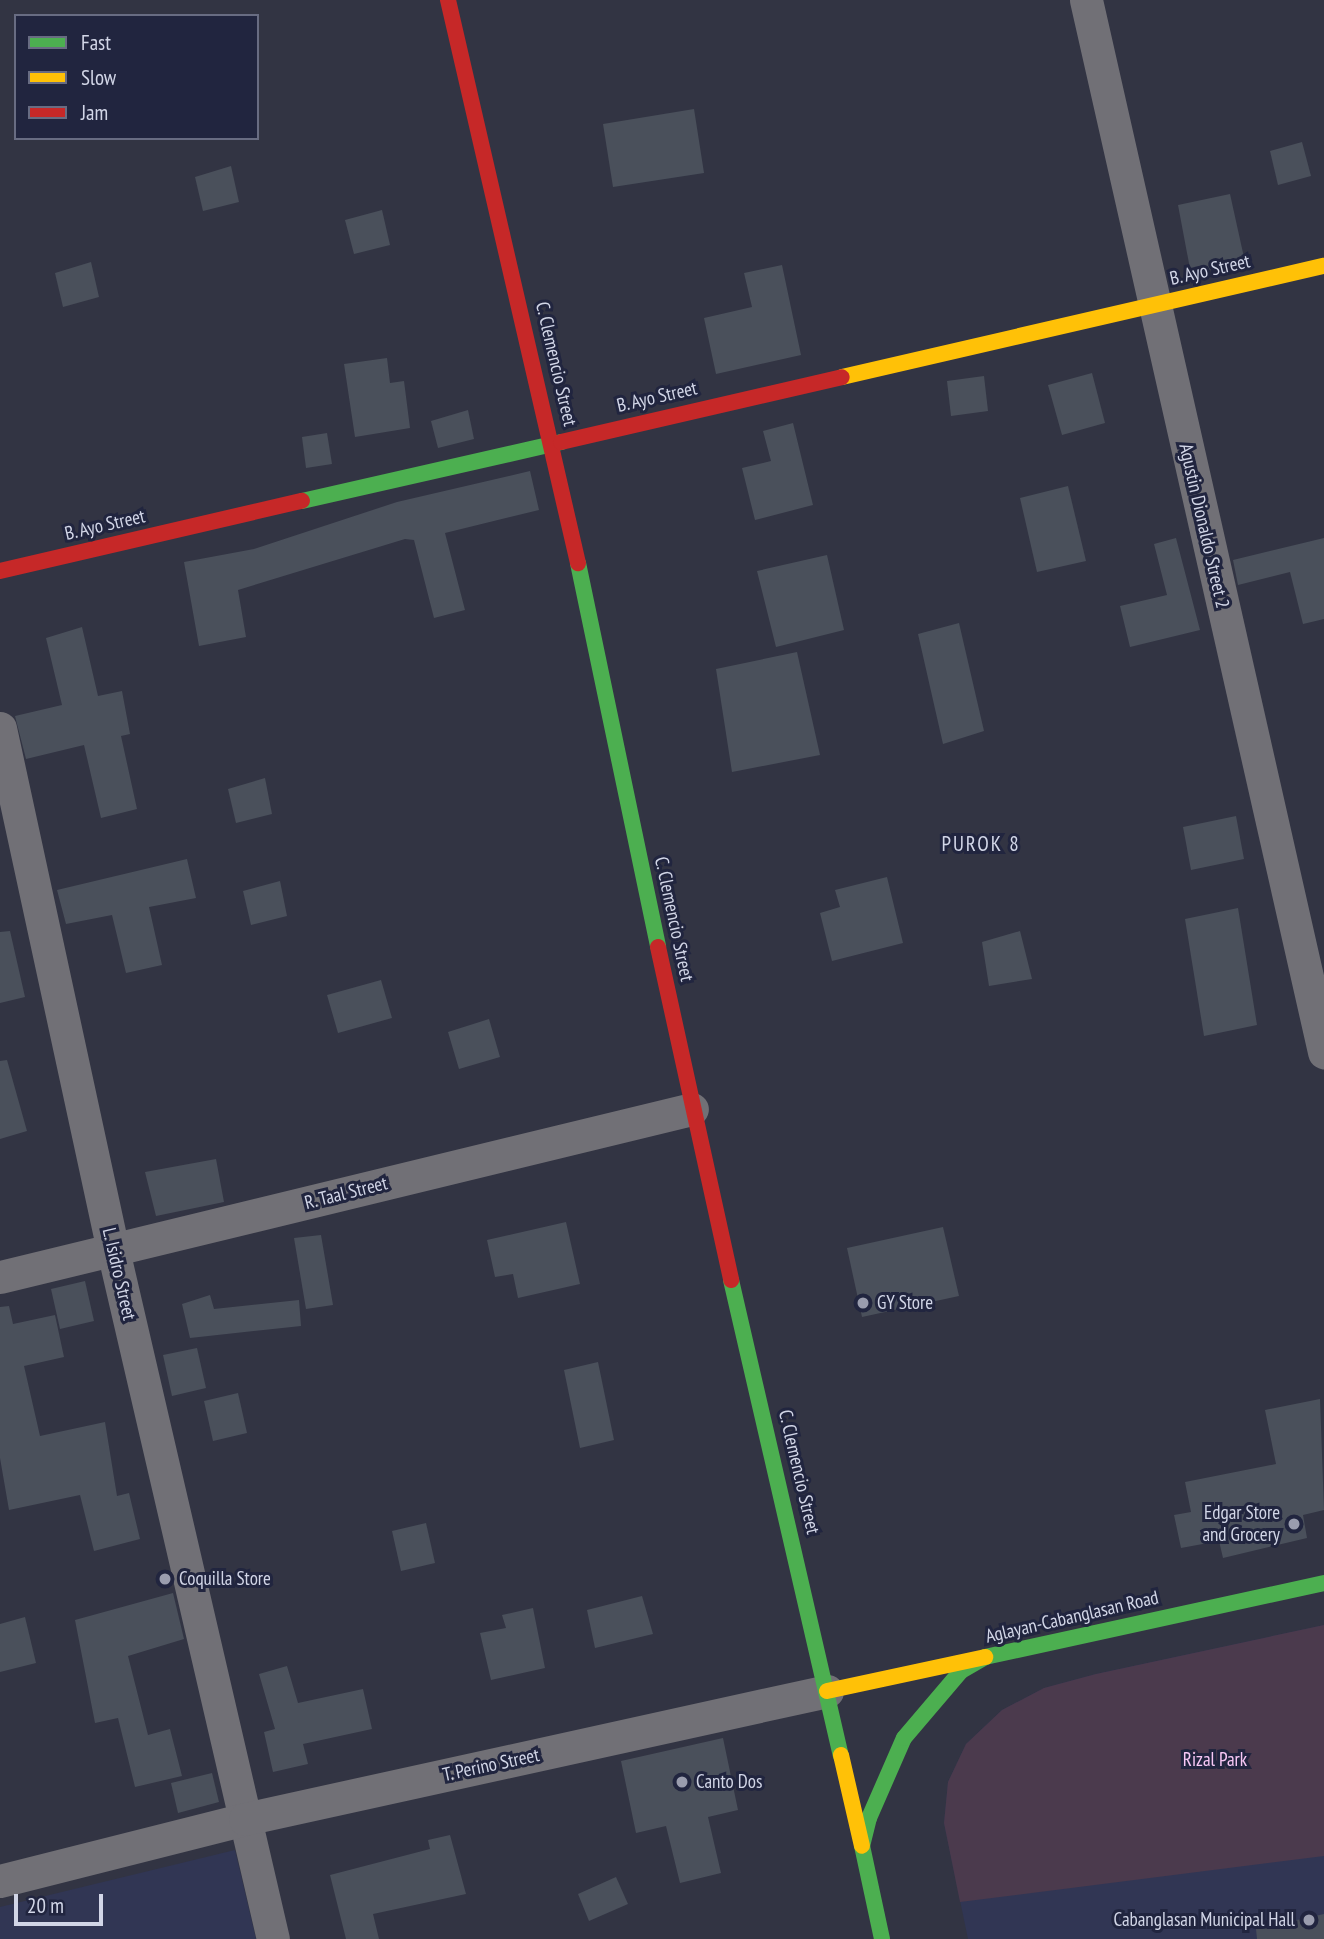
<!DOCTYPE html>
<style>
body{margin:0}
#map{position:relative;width:1324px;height:1939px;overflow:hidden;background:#323443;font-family:"PT Sans Narrow",sans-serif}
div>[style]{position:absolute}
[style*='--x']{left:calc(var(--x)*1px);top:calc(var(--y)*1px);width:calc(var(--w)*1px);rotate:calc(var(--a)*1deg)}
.built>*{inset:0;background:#313654}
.green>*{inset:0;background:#4b3a4d}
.building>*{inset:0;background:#4a505b}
.street>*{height:33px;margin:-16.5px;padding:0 16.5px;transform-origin:16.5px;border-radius:16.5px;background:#717076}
.fast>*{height:16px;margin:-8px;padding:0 8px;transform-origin:8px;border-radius:8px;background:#4caf50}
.slow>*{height:16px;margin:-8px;padding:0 8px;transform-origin:8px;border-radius:8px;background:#ffc107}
.jam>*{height:16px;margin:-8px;padding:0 8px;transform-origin:8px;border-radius:8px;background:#c62828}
.dots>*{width:19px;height:19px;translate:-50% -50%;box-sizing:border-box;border:4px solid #21253f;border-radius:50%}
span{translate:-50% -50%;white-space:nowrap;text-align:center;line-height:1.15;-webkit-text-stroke:6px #21253f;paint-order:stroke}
.street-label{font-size:19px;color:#d2d6e7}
.poi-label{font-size:19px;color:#d2d6e7}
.left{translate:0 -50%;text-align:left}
.right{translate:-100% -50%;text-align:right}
.park-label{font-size:19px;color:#f8c8f6}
.neighbourhood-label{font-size:21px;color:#d2d6e7;letter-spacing:2px}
.legend{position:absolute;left:14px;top:14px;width:245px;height:126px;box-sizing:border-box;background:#21253f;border:2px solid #686c82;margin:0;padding:9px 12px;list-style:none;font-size:21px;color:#d2d6e7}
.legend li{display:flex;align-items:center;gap:14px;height:35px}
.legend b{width:35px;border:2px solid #686c82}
.scale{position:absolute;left:14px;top:1894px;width:89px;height:32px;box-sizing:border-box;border:4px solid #d2d6e7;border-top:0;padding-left:9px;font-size:21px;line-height:24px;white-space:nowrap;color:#d2d6e7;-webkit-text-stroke:5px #21253f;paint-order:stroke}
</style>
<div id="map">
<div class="built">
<div style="clip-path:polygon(1324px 1625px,1324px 1939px,968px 1939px,944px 1823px,948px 1782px,966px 1744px,1002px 1710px,1044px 1688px,1096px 1674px)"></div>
<div style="clip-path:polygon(235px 1850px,256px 1939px,0 1939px,0 1907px)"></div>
</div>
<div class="green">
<div style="clip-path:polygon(1324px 1625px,1324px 1856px,960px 1902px,944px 1823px,948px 1782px,966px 1744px,1002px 1710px,1044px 1688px,1096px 1674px)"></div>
</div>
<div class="building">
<div style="clip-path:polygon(694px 109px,704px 173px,613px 187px,603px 124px)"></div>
<div style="clip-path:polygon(1302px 142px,1311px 176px,1278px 185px,1270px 151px)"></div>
<div style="clip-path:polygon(231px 166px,239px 202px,203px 211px,195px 177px)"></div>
<div style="clip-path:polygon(1230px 194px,1245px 262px,1191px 274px,1178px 205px)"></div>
<div style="clip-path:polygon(382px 210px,390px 245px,354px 254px,345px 220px)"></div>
<div style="clip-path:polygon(91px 262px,99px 297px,63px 307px,55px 273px)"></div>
<div style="clip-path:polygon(782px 265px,801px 355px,716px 374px,704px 318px,752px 307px,744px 273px)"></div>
<div style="clip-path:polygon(387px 358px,390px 383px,404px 381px,410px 428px,355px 437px,344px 364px)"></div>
<div style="clip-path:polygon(1092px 373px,1105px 423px,1062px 435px,1048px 385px)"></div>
<div style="clip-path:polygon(984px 376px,988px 411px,951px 416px,947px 381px)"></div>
<div style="clip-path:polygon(468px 410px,474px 439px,438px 448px,431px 421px)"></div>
<div style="clip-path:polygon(793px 423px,813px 505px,755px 520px,742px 468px,771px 461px,763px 431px)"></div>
<div style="clip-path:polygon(327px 433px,332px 464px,306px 468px,302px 437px)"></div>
<div style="clip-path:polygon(530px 471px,539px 510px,445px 533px,465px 610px,434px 618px,414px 540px,405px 539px,238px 590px,246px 637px,199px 646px,184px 562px,254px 549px,397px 502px)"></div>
<div style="clip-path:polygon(1068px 486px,1086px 561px,1037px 572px,1020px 498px)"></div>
<div style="clip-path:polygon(1176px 538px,1200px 630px,1130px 647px,1120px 606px,1167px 595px,1154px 544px)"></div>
<div style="clip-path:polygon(1324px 538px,1324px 619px,1303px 624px,1290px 572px,1238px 585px,1233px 560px)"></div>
<div style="clip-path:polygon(827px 555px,844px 630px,776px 647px,757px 571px)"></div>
<div style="clip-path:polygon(959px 623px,984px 731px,943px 744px,918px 634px)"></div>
<div style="clip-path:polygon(82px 627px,98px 696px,122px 691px,130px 734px,121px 736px,137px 809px,101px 818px,84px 745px,26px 759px,15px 716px,62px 705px,46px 638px)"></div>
<div style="clip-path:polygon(797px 652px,820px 755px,732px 772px,716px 669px)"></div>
<div style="clip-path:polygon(265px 778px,272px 814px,236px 823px,228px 789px)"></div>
<div style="clip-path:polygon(1236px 816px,1244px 859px,1191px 870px,1183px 827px)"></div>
<div style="clip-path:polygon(187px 859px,196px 898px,149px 907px,162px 965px,126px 973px,112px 915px,66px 924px,57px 890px)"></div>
<div style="clip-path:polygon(887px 877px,903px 943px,832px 961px,820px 913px,840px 907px,835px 890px)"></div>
<div style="clip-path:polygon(280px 881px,287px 916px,251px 925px,243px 891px)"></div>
<div style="clip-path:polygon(1238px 908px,1257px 1025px,1204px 1036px,1185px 919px)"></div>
<div style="clip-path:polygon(10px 931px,25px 997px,0 1003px,0 932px)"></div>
<div style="clip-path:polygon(1020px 931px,1032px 979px,989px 986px,982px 942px)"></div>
<div style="clip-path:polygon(381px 980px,392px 1018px,338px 1033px,327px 995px)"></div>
<div style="clip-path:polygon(489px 1019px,500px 1057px,459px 1069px,448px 1032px)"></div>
<div style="clip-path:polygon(7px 1060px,27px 1131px,0 1139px,0 1061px)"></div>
<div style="clip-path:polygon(216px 1159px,224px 1202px,156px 1216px,145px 1172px)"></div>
<div style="clip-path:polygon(566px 1222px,580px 1284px,518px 1298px,513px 1274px,495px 1277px,487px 1240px)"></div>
<div style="clip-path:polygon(943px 1227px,959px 1296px,862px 1317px,847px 1248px)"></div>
<div style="clip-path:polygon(321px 1235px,333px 1305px,306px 1309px,294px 1238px)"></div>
<div style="clip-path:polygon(85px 1281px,94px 1321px,60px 1329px,51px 1289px)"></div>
<div style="clip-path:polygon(210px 1295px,214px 1309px,299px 1300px,301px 1326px,190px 1338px,182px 1304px)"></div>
<div style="clip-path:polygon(9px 1306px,13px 1324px,55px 1315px,64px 1357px,24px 1366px,40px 1436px,105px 1422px,117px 1496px,129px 1493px,140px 1539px,94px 1551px,80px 1495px,9px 1510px,0 1458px,0 1307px)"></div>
<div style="clip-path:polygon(197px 1348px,206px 1388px,172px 1396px,163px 1355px)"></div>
<div style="clip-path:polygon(598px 1362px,614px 1440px,580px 1448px,564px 1370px)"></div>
<div style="clip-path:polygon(238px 1393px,247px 1433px,213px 1441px,204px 1401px)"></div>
<div style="clip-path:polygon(1320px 1399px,1324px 1510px,1303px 1515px,1307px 1538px,1223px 1558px,1219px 1541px,1181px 1548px,1174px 1515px,1191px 1512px,1185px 1482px,1276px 1464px,1265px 1410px)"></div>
<div style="clip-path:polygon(426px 1523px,435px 1563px,401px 1571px,392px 1531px)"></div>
<div style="clip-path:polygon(173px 1593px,184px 1639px,128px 1656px,148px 1735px,170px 1729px,182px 1776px,135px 1787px,118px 1718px,95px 1723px,75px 1620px)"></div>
<div style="clip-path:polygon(642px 1596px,653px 1634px,595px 1648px,587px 1610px)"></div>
<div style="clip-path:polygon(533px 1608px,545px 1668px,491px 1680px,480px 1633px,506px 1628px,502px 1615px)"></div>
<div style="clip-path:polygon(25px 1617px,36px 1663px,0 1672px,0 1624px)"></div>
<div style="clip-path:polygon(287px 1666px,298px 1703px,363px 1689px,372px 1729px,303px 1744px,308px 1764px,273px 1772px,264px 1732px,275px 1729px,259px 1674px)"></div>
<div style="clip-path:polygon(723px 1738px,738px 1810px,708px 1817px,721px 1873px,680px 1883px,666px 1826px,636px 1833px,621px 1761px)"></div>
<div style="clip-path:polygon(212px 1773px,219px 1802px,178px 1813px,171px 1783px)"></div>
<div style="clip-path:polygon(450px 1835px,466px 1894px,373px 1914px,379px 1939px,346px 1939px,330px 1875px,430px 1849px,428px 1840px)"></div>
<div style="clip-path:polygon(616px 1877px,628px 1904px,589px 1921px,578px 1894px)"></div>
<div style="clip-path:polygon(1324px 1914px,1324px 1939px,1257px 1939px,1256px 1929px)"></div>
</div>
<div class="street">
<div style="--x:1086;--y:0;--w:1079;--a:77.25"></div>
<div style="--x:0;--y:728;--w:534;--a:77.79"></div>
<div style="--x:113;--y:1250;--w:707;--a:76.93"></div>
<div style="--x:0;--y:1277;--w:712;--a:-13.65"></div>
<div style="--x:0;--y:1881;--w:253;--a:-14.2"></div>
<div style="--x:245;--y:1819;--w:596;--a:-12.4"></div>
</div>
<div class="fast">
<div style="--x:302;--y:501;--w:266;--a:-12.8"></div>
<div style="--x:578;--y:563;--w:392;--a:78.2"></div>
<div style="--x:731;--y:1280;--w:488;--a:77"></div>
<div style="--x:882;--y:1939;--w:95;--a:-102.1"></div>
<div style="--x:862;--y:1846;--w:29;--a:-76"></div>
<div style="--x:869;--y:1818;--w:87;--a:-66.4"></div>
<div style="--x:904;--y:1738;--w:88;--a:-49.6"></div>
<div style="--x:961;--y:1671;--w:28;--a:-30"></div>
<div style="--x:985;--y:1657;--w:347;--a:-12.3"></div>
</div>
<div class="slow">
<div style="--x:842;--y:377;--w:495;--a:-13"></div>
<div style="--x:827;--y:1691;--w:162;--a:-12.1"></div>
<div style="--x:841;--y:1755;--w:93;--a:77"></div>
</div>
<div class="jam">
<div style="--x:448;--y:0;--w:578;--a:77"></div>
<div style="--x:561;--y:442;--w:288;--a:-13"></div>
<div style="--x:0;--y:571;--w:310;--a:-13.1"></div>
<div style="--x:658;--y:947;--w:341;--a:77.6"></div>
</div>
<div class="dots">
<div style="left:863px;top:1303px;background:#9a9dae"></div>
<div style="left:1294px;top:1524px;background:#9a9dae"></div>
<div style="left:165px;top:1579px;background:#9a9dae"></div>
<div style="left:682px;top:1782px;background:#9a9dae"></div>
<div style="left:1309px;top:1920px;background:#9a9dae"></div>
</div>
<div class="street-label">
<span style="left:1210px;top:270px;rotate:-13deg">B. Ayo Street</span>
<span style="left:556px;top:364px;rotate:77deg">C. Clemencio Street</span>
<span style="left:657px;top:397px;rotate:-13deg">B. Ayo Street</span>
<span style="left:105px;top:525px;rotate:-13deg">B. Ayo Street</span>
<span style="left:1204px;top:526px;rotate:77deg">Agustin Dionaldo Street 2</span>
<span style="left:674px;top:919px;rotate:78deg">C. Clemencio Street</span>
<span style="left:346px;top:1193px;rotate:-14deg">R. Taal Street</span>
<span style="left:119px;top:1274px;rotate:77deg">L. Isidro Street</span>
<span style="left:799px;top:1472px;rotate:77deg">C. Clemencio Street</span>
<span style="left:1072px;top:1617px;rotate:-13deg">Aglayan-Cabanglasan Road</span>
<span style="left:491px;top:1765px;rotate:-12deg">T. Perino Street</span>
</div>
<div class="poi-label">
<span class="left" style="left:877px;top:1303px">GY Store</span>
<span class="right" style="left:1280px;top:1524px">Edgar Store<br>and Grocery</span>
<span class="left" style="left:179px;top:1579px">Coquilla Store</span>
<span class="left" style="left:696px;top:1782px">Canto Dos</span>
<span class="right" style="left:1295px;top:1920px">Cabanglasan Municipal Hall</span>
</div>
<div class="park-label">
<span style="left:1215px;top:1760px">Rizal Park</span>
</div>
<div class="neighbourhood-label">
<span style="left:981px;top:844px">PUROK 8</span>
</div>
<ul class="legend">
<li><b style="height:9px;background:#4caf50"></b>Fast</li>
<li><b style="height:9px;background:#ffc107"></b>Slow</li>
<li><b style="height:9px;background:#c62828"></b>Jam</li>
</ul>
<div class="scale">20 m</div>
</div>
